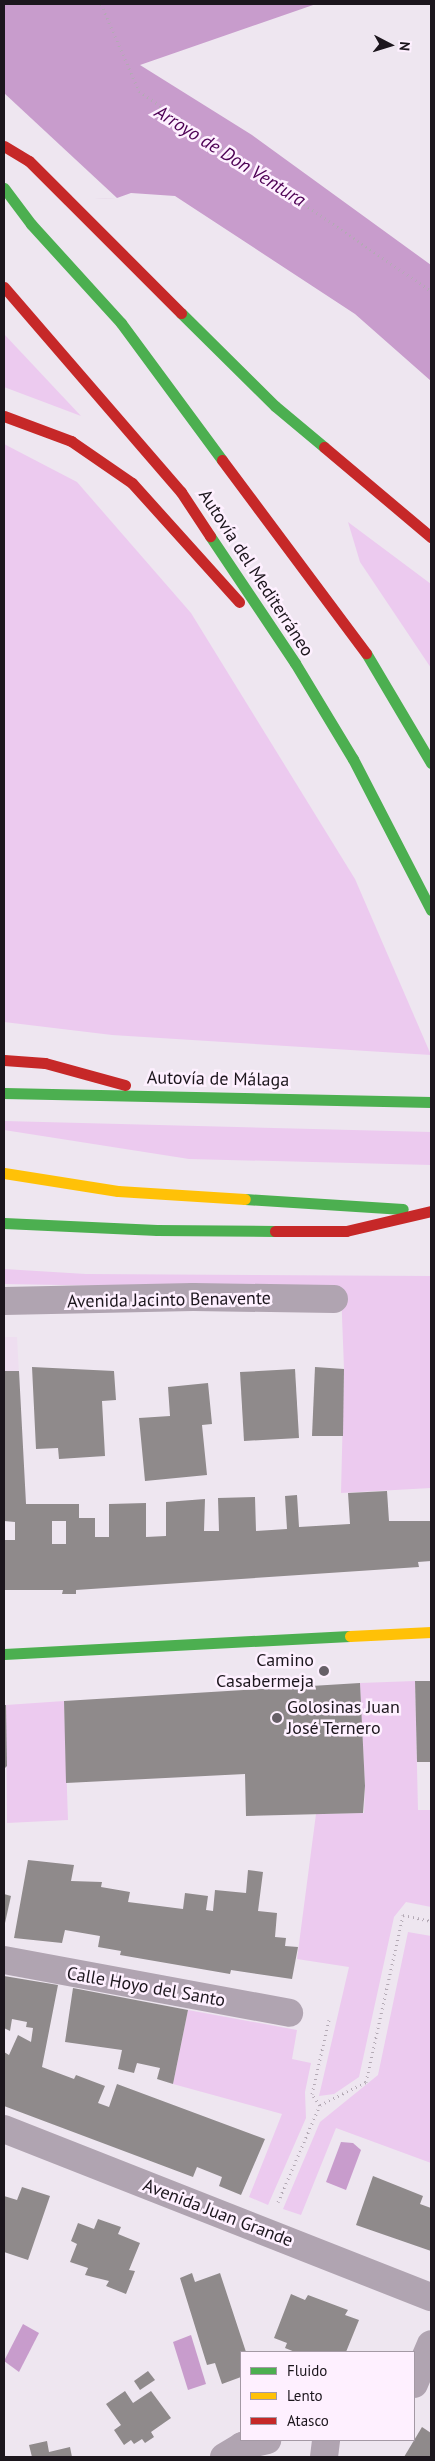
<!DOCTYPE html>
<meta charset="utf-8">
<style>
body{margin:0}
#map{position:relative;width:435px;height:2461px;overflow:hidden;background:#eee6f0;font-family:"PT Sans",sans-serif}
div>[style]{position:absolute}
[style*='--x']{left:calc(var(--x)*1px);top:calc(var(--y)*1px);width:calc(var(--w)*1px);rotate:calc(var(--a)*1deg)}
.built>*{inset:0;background:#eedef0}
.green>*{inset:0;background:#eccaef}
.water>*{inset:0;background:#c89ccc}
.pier>*{inset:0;background:#eee6f0}
.building>*{inset:0;background:#8f8a8b}
.path>*{height:3px;margin-top:-1.5px;transform-origin:0;background:repeating-linear-gradient(90deg,#b4aab5 0 1px,transparent 0 5px)}
.street>*{height:28px;margin:-14px;padding:0 14px;transform-origin:14px;border-radius:14px;background:#b0a4b1}
.fast>*{height:11px;margin:-5.5px;padding:0 5.5px;transform-origin:5.5px;border-radius:5.5px;background:#4caf50}
.slow>*{height:11px;margin:-5.5px;padding:0 5.5px;transform-origin:5.5px;border-radius:5.5px;background:#ffc107}
.jam>*{height:11px;margin:-5.5px;padding:0 5.5px;transform-origin:5.5px;border-radius:5.5px;background:#c62828}
.dots>*{width:14px;height:14px;translate:-50% -50%;box-sizing:border-box;border:2px solid #fef0ff;border-radius:50%}
span{translate:-50% -50%;white-space:nowrap;text-align:center;line-height:1.15;-webkit-text-stroke:5px #fef0ff;paint-order:stroke}
.street-label{font-size:18px;color:#1c161d}
.poi-label{font-size:18px;color:#1c161d}
.right{translate:-100% -50%;text-align:right}
.left{translate:0 -50%;text-align:left}
.water-label{font-size:19px;color:#4d0054;font-style:italic}
.frame{position:absolute;inset:0;border:5px solid #1c161d;pointer-events:none}
.legend{position:absolute;left:240px;top:2351px;width:175px;height:90px;box-sizing:border-box;background:#fef0ff;border:1px solid #a499a5;margin:0;padding:6px 9px;list-style:none;font-size:15px;color:#1c161d}
.legend li{display:flex;align-items:center;gap:10px;height:25px}
.legend b{width:25px;border:1px solid #a499a5}
.north{position:absolute;left:365px;top:20px;width:50px;height:50px;-webkit-text-stroke:4px #fef0ff;paint-order:stroke;rotate:95deg;font-size:14px;font-weight:700;line-height:20px;text-align:center;color:#1c161d}
.north::after{content:'';display:block;margin:auto;width:18px;height:22px;background:#1c161d;clip-path:polygon(50% 0,100% 100%,50% 72%,0 100%)}
</style>
<div id="map">
<div class="built">
<div style="clip-path:polygon(4px 1337px,17px 1337px,26px 1504px,4px 1503px)"></div>
</div>
<div class="green">
<div style="clip-path:polygon(4px 334px,81px 416px,4px 387px)"></div>
<div style="clip-path:polygon(4px 444px,77px 482px,191px 613px,355px 879px,431px 1055px,112px 1035px,4px 1022px)"></div>
<div style="clip-path:polygon(348px 522px,431px 584px,431px 668px,360px 562px)"></div>
<div style="clip-path:polygon(4px 1121px,431px 1132px,431px 1165px,189px 1159px,4px 1130px)"></div>
<div style="clip-path:polygon(4px 1269px,86px 1274px,431px 1276px,431px 1488px,341px 1493px,344px 1369px,341px 1290px,4px 1284px)"></div>
<div style="clip-path:polygon(415px 1681px,418px 1810px,431px 1810px,431px 1907px,406px 1902px,394px 1917px,359px 2077px,334px 2094px,319px 2096px,349px 1967px,297px 1959px,316px 1814px,364px 1813px,365px 1786px,360px 1683px)"></div>
<div style="clip-path:polygon(64px 1701px,68px 1820px,7px 1823px,6px 1705px)"></div>
<div style="clip-path:polygon(408px 1932px,431px 1936px,431px 2163px,336px 2128px,301px 2215px,283px 2209px,320px 2122px,378px 2075px)"></div>
<div style="clip-path:polygon(188px 2010px,297px 2030px,292px 2059px,311px 2063px,305px 2092px,306px 2118px,268px 2205px,249px 2197px,282px 2114px,173px 2084px)"></div>
</div>
<div class="water">
<div style="clip-path:polygon(4px 4px,316px 4px,140px 65px,252px 135px,431px 265px,431px 381px,355px 314px,175px 196px,131px 193px,117px 198px,4px 200px)"></div>
<div style="clip-path:polygon(341px 2142px,353px 2143px,361px 2150px,346px 2190px,326px 2182px)"></div>
<div style="clip-path:polygon(23px 2324px,39px 2333px,19px 2372px,4px 2361px)"></div>
<div style="clip-path:polygon(191px 2335px,206px 2384px,188px 2390px,173px 2342px)"></div>
</div>
<div class="pier">
<div style="clip-path:polygon(4px 93px,117px 198px,4px 203px)"></div>
</div>
<div class="building">
<div style="clip-path:polygon(32px 1367px,114px 1371px,116px 1400px,102px 1401px,105px 1456px,59px 1459px,58px 1448px,36px 1449px)"></div>
<div style="clip-path:polygon(315px 1367px,344px 1369px,343px 1436px,312px 1436px)"></div>
<div style="clip-path:polygon(295px 1369px,299px 1438px,244px 1441px,240px 1372px)"></div>
<div style="clip-path:polygon(evenodd,4px 1371px,19px 1371px,26px 1504px,79px 1504px,79px 1518px,95px 1518px,95px 1537px,109px 1537px,109px 1504px,146px 1503px,146px 1537px,166px 1536px,166px 1502px,205px 1499px,204px 1531px,219px 1531px,218px 1498px,255px 1497px,256px 1531px,287px 1529px,285px 1496px,297px 1495px,299px 1527px,350px 1524px,348px 1493px,387px 1491px,389px 1521px,431px 1521px,431px 1561px,418px 1562px,419px 1567px,76px 1590px,76px 1594px,62px 1594px,63px 1590px,4px 1590px,4px 1540px,15px 1540px,15px 1522px,4px 1521px,4px 1371px,52px 1521px,66px 1521px,66px 1544px,52px 1544px,52px 1521px)"></div>
<div style="clip-path:polygon(208px 1383px,212px 1424px,202px 1425px,207px 1475px,145px 1481px,139px 1418px,170px 1416px,168px 1387px)"></div>
<div style="clip-path:polygon(415px 1681px,431px 1681px,431px 1762px,417px 1762px)"></div>
<div style="clip-path:polygon(360px 1683px,365px 1786px,363px 1813px,246px 1816px,245px 1774px,66px 1783px,64px 1701px)"></div>
<div style="clip-path:polygon(4px 1705px,6px 1705px,7px 1766px,4px 1769px)"></div>
<div style="clip-path:polygon(28px 1860px,74px 1865px,71px 1881px,102px 1882px,101px 1887px,130px 1892px,128px 1902px,183px 1909px,185px 1893px,208px 1896px,206px 1910px,213px 1911px,215px 1890px,246px 1893px,248px 1870px,263px 1872px,258px 1911px,277px 1913px,275px 1937px,286px 1938px,285px 1946px,298px 1947px,292px 1979px,231px 1970px,230px 1974px,120px 1955px,121px 1951px,98px 1947px,100px 1936px,65px 1930px,62px 1943px,14px 1938px)"></div>
<div style="clip-path:polygon(4px 1894px,11px 1896px,5px 1923px,4px 1923px)"></div>
<div style="clip-path:polygon(4px 1976px,58px 1985px,42px 2067px,74px 2079px,76px 2075px,105px 2086px,98px 2103px,109px 2107px,117px 2084px,265px 2139px,241px 2195px,219px 2186px,222px 2177px,197px 2167px,193px 2177px,4px 2106px,4px 2052px,9px 2055px,18px 2035px,31px 2042px,33px 2028px,26px 2027px,27px 2022px,12px 2019px,10px 2031px,4px 2028px)"></div>
<div style="clip-path:polygon(73px 1988px,188px 2010px,173px 2084px,157px 2079px,160px 2068px,137px 2063px,134px 2073px,118px 2069px,122px 2050px,65px 2042px)"></div>
<div style="clip-path:polygon(373px 2176px,423px 2196px,420px 2204px,431px 2208px,431px 2251px,356px 2225px)"></div>
<div style="clip-path:polygon(22px 2187px,50px 2196px,28px 2260px,4px 2252px,4px 2196px,17px 2200px)"></div>
<div style="clip-path:polygon(98px 2219px,121px 2227px,118px 2234px,140px 2243px,129px 2270px,135px 2271px,126px 2294px,106px 2286px,109px 2281px,85px 2275px,88px 2268px,70px 2262px,77px 2244px,71px 2241px,78px 2223px,94px 2229px)"></div>
<div style="clip-path:polygon(192px 2273px,195px 2282px,220px 2273px,246px 2352px,241px 2352px,241px 2377px,222px 2384px,215px 2363px,207px 2365px,180px 2278px)"></div>
<div style="clip-path:polygon(291px 2294px,305px 2300px,308px 2295px,348px 2310px,345px 2315px,359px 2320px,346px 2352px,295px 2352px,285px 2348px,287px 2343px,274px 2338px)"></div>
<div style="clip-path:polygon(148px 2371px,155px 2380px,140px 2390px,134px 2381px)"></div>
<div style="clip-path:polygon(125px 2391px,133px 2403px,151px 2391px,171px 2418px,151px 2432px,154px 2437px,145px 2443px,142px 2439px,134px 2444px,131px 2440px,124px 2445px,114px 2430px,121px 2425px,106px 2404px)"></div>
<div style="clip-path:polygon(422px 2427px,431px 2433px,431px 2457px,404px 2457px)"></div>
<div style="clip-path:polygon(47px 2441px,49px 2452px,70px 2447px,72px 2457px,32px 2457px,29px 2445px)"></div>
</div>
<div class="path">
<div style="--x:101;--y:4;--w:95;--a:66.4"></div>
<div style="--x:139;--y:91;--w:354;--a:34.4"></div>
<div style="--x:320;--y:2105;--w:14;--a:-126"></div>
<div style="--x:312;--y:2094;--w:76;--a:-77.1"></div>
<div style="--x:278;--y:2202;--w:106;--a:-66.6"></div>
<div style="--x:320;--y:2105;--w:51;--a:-26.6"></div>
<div style="--x:366;--y:2082;--w:171;--a:-77.5"></div>
<div style="--x:403;--y:1915;--w:29;--a:12"></div>
</div>
<div class="street">
<div style="--x:4;--y:1301;--w:189;--a:-1.2"></div>
<div style="--x:193;--y:1297;--w:141;--a:0.8"></div>
<div style="--x:4;--y:1960;--w:290;--a:10.5"></div>
<div style="--x:4;--y:2129;--w:459;--a:21.5"></div>
<div style="--x:414;--y:2384;--w:43;--a:-67"></div>
<div style="--x:224;--y:2457;--w:21;--a:-31"></div>
<div style="--x:242;--y:2446;--w:26;--a:-13"></div>
<div style="--x:324;--y:2457;--w:17;--a:-83"></div>
</div>
<div class="fast">
<div style="--x:4;--y:188;--w:45;--a:53.1"></div>
<div style="--x:31;--y:224;--w:134;--a:47.7"></div>
<div style="--x:121;--y:323;--w:170;--a:53.6"></div>
<div style="--x:181;--y:313;--w:132;--a:44.7"></div>
<div style="--x:275;--y:406;--w:64;--a:39.9"></div>
<div style="--x:210;--y:536;--w:153;--a:56.2"></div>
<div style="--x:295;--y:663;--w:112;--a:58.9"></div>
<div style="--x:353;--y:759;--w:170;--a:62.7"></div>
<div style="--x:366;--y:653;--w:128;--a:59.4"></div>
<div style="--x:4;--y:1093;--w:427;--a:1.2"></div>
<div style="--x:245;--y:1199;--w:158;--a:3.6"></div>
<div style="--x:4;--y:1223;--w:153;--a:2.6"></div>
<div style="--x:157;--y:1230;--w:118;--a:0.5"></div>
<div style="--x:4;--y:1654;--w:346;--a:-3"></div>
</div>
<div class="slow">
<div style="--x:4;--y:1173;--w:115;--a:9"></div>
<div style="--x:118;--y:1191;--w:127;--a:3.6"></div>
<div style="--x:350;--y:1636;--w:81;--a:-2.8"></div>
</div>
<div class="jam">
<div style="--x:4;--y:146;--w:29;--a:31"></div>
<div style="--x:29;--y:161;--w:215;--a:45"></div>
<div style="--x:4;--y:287;--w:271;--a:49.2"></div>
<div style="--x:181;--y:492;--w:53;--a:56.6"></div>
<div style="--x:4;--y:416;--w:72;--a:20.5"></div>
<div style="--x:71;--y:441;--w:74;--a:34.5"></div>
<div style="--x:132;--y:483;--w:160;--a:48"></div>
<div style="--x:324;--y:447;--w:140;--a:40.1"></div>
<div style="--x:222;--y:460;--w:241;--a:53.3"></div>
<div style="--x:4;--y:1060;--w:41;--a:4.2"></div>
<div style="--x:45;--y:1063;--w:83;--a:15.4"></div>
<div style="--x:275;--y:1231;--w:71;--a:0"></div>
<div style="--x:346;--y:1231;--w:87;--a:-13.2"></div>
</div>
<div class="dots">
<div style="left:324px;top:1671px;background:#665f67"></div>
<div style="left:277px;top:1718px;background:#665f67"></div>
</div>
<div class="street-label">
<span style="left:256px;top:573px;rotate:57deg">Autovía del Mediterráneo</span>
<span style="left:218px;top:1079px;rotate:1deg">Autovía de Málaga</span>
<span style="left:169px;top:1300px;rotate:-1deg">Avenida Jacinto Benavente</span>
<span style="left:146px;top:1987px;rotate:10deg">Calle Hoyo del Santo</span>
<span style="left:218px;top:2213px;rotate:21deg">Avenida Juan Grande</span>
</div>
<div class="poi-label">
<span class="right" style="left:314px;top:1671px">Camino<br>Casabermeja</span>
<span class="left" style="left:287px;top:1718px">Golosinas Juan<br>José Ternero</span>
</div>
<div class="water-label">
<span style="left:230px;top:156px;rotate:32deg">Arroyo de Don Ventura</span>
</div>
<div class="frame"></div>
<ul class="legend">
<li><b style="height:6px;background:#4caf50"></b>Fluido</li>
<li><b style="height:6px;background:#ffc107"></b>Lento</li>
<li><b style="height:6px;background:#c62828"></b>Atasco</li>
</ul>
<div class="north">N</div>
</div>
